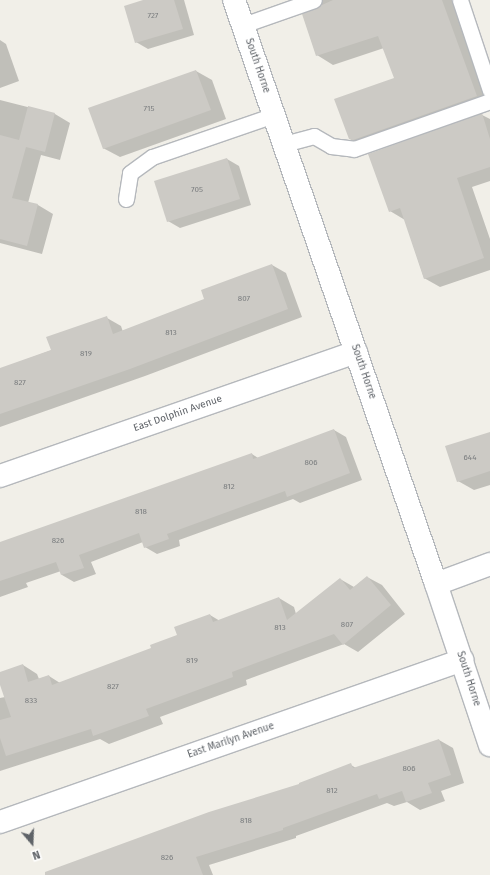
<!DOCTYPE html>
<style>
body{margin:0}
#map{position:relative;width:490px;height:875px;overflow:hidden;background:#f1efe8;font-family:"Fira Sans",sans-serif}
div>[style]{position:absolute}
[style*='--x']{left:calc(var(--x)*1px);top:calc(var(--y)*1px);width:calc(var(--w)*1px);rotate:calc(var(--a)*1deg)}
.shadow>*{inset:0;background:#0003}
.building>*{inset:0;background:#cccac5}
.roads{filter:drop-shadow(1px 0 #b5b8bc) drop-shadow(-1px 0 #b5b8bc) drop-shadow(0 1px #b5b8bc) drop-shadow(0 -1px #b5b8bc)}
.service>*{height:15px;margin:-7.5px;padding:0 7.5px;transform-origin:7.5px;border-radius:7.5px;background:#fff}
.minor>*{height:22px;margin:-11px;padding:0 11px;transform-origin:11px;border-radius:11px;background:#fff}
.tertiary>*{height:22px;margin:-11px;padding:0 11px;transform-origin:11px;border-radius:11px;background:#fff}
span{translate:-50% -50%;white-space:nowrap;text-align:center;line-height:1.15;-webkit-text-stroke:4px #fff;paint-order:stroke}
.number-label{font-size:8px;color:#7a7d7f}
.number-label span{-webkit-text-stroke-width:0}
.street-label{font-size:10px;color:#5f6368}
.north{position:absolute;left:12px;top:823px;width:40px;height:40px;-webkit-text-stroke:3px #fff;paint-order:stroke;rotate:161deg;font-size:11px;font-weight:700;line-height:16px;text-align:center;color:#5f6368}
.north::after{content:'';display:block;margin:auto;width:14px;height:18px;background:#5f6368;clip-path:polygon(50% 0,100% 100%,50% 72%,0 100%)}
</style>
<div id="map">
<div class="shadow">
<div style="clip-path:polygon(146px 0,184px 0,194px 35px,148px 49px,136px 42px)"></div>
<div style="clip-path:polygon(313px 0,455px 0,490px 99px,366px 148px,350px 139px,395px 78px,384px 48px,333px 65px,317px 55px,322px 3px,319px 3px)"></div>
<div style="clip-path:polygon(0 40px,6px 44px,19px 81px,0 88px)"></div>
<div style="clip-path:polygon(196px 71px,212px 80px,226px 119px,120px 157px,103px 148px)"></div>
<div style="clip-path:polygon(0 100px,55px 114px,70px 123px,60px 160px,41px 155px,28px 203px,38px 205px,53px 214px,42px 254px,0 243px)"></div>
<div style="clip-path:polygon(482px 115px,490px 119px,490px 181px,472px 187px,490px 239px,490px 270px,440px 287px,424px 278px,405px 220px,390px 211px)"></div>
<div style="clip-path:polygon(227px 159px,239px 166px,251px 205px,180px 228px,168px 221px)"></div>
<div style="clip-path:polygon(272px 265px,286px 273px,302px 317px,145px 376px,0 427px,0 369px,52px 350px,107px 318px,121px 326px,123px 332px,205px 300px)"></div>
<div style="clip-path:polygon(334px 430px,346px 437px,362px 480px,300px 503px,293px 499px,179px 540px,180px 546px,157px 554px,145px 547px,143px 542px,91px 562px,96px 574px,74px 582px,62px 575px,61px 571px,26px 583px,28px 587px,0 597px,0 544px,252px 454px,258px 458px)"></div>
<div style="clip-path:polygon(490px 433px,490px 485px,474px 490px,458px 481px)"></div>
<div style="clip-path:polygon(367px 577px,382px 585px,405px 614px,358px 652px,344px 644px,246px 680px,247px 685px,160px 717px,163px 724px,109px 744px,100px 739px,0 771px,0 698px,5px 697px,0 681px,0 673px,23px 665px,37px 674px,39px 679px,49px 676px,60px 683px,153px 649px,179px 636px,210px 615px,220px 621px,279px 598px,294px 607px,296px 614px,340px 579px,354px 587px)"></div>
<div style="clip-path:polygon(439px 740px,453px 748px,464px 783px,441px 791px,445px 801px,420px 810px,407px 802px,394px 806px,387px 803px,296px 836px,296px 838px,209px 865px,213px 875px,47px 875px,301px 785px,351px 765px,356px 768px)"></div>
</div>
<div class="building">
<div style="clip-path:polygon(143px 0,174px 0,183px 29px,135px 43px,124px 6px)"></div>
<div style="clip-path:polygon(333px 0,442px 0,477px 96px,353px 140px,349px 139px,334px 99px,394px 78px,378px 36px,316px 56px,302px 14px)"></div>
<div style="clip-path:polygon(196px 70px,211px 110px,103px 149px,88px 108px)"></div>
<div style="clip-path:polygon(28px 106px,55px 113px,45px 152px,26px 147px,12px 198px,38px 204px,27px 246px,0 239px,0 135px,19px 140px)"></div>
<div style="clip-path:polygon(482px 113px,490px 139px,490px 167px,457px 178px,484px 258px,424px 279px,400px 208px,389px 212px,368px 154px)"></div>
<div style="clip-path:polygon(227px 158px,240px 199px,167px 222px,154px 181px)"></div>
<div style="clip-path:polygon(272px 264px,288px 309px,130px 369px,0 414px,0 368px,51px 350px,46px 337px,107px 316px,113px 334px,204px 299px,201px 290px)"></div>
<div style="clip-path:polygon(334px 429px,350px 473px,287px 497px,285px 491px,167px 534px,169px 539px,144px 548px,139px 533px,79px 555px,84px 568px,61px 575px,56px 562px,0 581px,0 542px,252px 453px,253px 459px)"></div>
<div style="clip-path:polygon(490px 432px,490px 471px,457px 482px,445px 446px)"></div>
<div style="clip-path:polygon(367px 576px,391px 605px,343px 645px,334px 634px,232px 672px,233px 677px,146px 709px,149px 716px,93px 736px,91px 729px,6px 756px,0 738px,0 720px,11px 717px,0 685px,0 672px,23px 664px,28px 682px,49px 675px,52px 685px,151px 648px,150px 645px,177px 635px,174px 627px,210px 614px,213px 622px,279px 597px,287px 620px,340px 578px,350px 590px)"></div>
<div style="clip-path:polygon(439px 739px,451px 775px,428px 783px,432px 793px,406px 802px,402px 791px,379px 799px,377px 794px,283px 828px,283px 830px,196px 857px,203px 875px,45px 875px,45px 872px,209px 812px,299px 784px,299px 783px,351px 763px,353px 768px)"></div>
</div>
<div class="roads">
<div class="service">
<div style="--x:460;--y:0;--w:95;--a:71.6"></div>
<div style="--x:243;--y:25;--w:75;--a:-19.4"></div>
<div style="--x:284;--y:144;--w:31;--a:-15"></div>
<div style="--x:314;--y:136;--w:20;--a:30"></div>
<div style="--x:331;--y:146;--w:23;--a:7"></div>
<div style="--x:354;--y:149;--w:144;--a:-19.4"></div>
<div style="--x:126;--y:199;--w:26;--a:-81"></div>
<div style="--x:130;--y:173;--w:27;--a:-36"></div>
<div style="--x:152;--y:157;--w:129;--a:-19"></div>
</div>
<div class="minor">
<div style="--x:0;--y:476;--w:377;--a:-19.2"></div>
<div style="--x:436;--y:584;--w:58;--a:-20.3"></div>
<div style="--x:0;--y:822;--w:490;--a:-19.3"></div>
</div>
<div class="tertiary">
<div style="--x:234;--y:0;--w:618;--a:70.92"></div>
<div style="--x:436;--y:584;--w:170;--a:71.5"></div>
</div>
</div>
<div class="number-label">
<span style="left:153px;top:16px">727</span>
<span style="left:149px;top:109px">715</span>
<span style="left:197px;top:190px">705</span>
<span style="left:244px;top:299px">807</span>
<span style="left:171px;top:333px">813</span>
<span style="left:86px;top:354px">819</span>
<span style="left:20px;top:383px">827</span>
<span style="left:470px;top:458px">644</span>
<span style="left:311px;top:463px">806</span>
<span style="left:229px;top:487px">812</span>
<span style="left:141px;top:512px">818</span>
<span style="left:58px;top:541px">826</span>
<span style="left:347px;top:625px">807</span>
<span style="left:280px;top:628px">813</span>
<span style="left:192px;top:661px">819</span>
<span style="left:113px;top:687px">827</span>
<span style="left:31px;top:701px">833</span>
<span style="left:409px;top:769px">806</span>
<span style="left:332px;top:791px">812</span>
<span style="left:246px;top:821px">818</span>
<span style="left:167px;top:858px">826</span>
</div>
<div class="street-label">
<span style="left:257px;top:66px;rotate:71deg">South Horne</span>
<span style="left:363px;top:372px;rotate:71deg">South Horne</span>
<span style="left:178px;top:414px;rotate:-19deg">East Dolphin Avenue</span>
<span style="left:468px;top:679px;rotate:72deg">South Horne</span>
<span style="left:231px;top:741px;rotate:-19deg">East Marilyn Avenue</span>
</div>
<div class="north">N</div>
</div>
